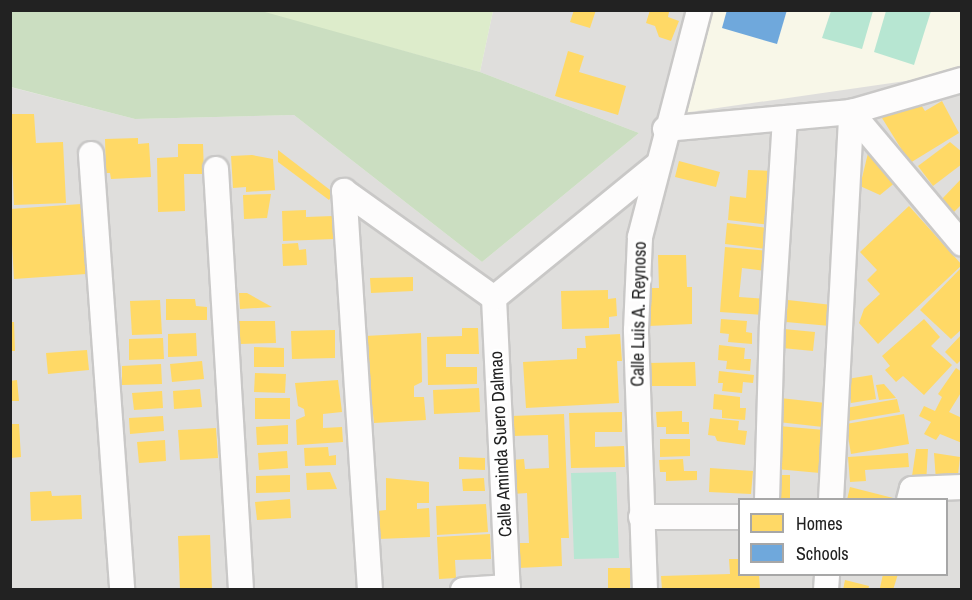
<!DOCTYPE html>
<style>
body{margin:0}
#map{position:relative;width:972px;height:600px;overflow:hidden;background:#f0eeeb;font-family:"Archivo Narrow",sans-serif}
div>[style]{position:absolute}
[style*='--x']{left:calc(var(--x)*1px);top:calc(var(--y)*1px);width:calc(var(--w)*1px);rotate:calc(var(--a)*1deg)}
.residential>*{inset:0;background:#dfdedc}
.education>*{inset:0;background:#f8f7e8}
.grass>*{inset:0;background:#ddeccb}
.forest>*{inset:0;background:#cbdec1}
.pitch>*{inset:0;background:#b7e6d2}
.homes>*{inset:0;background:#ffd966}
.schools>*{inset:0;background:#6fa8dc}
.roads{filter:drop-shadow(2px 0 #c9c8c7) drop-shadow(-2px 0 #c9c8c7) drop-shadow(0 2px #c9c8c7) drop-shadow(0 -2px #c9c8c7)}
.minor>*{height:24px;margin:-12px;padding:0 12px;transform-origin:12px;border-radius:12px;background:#fdfcfc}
span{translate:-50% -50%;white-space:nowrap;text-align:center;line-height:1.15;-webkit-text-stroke:6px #fff;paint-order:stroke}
.street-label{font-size:18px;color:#222}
.frame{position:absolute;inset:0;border:12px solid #222;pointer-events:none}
.legend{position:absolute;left:738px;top:498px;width:210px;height:78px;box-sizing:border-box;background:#fff;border:2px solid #a7a7a7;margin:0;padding:8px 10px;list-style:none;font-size:18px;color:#222}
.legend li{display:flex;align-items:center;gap:12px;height:30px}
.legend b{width:30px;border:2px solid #a7a7a7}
</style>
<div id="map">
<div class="residential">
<div style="clip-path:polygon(evenodd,493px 11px,961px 11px,961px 589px,11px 589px,10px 87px,135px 119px,294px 115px,482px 262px,639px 133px,480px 72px,493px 11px,740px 500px,946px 500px,946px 574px,740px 574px,740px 500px)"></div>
</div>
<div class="education">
<div style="clip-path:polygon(713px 11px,961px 11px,961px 73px,683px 113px)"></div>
</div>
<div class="grass">
<div style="clip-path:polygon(198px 11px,493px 11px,480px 72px,261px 12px)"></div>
</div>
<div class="forest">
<div style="clip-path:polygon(10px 11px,265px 12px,480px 72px,639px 133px,482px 262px,294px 115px,135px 119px,11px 87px)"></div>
</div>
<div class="pitch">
<div style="clip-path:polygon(831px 11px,873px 11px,862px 49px,822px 38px)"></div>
<div style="clip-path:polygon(886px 11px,931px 11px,914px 65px,874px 52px)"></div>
<div style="clip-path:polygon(616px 472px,619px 558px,574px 559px,571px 473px)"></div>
</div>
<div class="homes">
<div style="clip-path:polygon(574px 10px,596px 10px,590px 28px,570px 22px)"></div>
<div style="clip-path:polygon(650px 10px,669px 12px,668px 17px,679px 21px,671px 41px,659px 37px,655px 26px,646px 23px)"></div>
<div style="clip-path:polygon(568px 51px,584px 56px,579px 72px,626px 86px,618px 115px,555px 96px)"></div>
<div style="clip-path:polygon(916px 97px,925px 111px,942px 101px,959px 133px,910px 163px,882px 118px)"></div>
<div style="clip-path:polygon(10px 114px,34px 114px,36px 143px,63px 142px,66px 203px,14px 205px)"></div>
<div style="clip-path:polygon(138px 138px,138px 144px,149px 143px,151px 177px,111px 179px,110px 173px,106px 173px,105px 139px)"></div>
<div style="clip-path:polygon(950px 142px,962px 152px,962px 164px,933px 186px,918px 166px)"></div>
<div style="clip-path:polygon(178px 144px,203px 144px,204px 174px,184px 174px,185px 211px,158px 212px,157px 158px,178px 157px)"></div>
<div style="clip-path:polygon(869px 149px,897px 181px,880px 195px,860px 186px)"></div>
<div style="clip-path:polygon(278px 150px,334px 193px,329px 200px,278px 162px)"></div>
<div style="clip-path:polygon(252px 155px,273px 159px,275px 190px,246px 192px,246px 187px,233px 188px,231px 156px)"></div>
<div style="clip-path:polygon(679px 161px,720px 172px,716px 187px,675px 177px)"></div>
<div style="clip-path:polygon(748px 170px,774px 171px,770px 225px,728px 220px,730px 196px,746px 198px)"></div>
<div style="clip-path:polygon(962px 178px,962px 204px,954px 212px,941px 200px)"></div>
<div style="clip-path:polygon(271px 194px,267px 218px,244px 219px,243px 195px)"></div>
<div style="clip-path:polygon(81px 204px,86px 274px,14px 279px,10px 209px)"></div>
<div style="clip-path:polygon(909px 206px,962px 265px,878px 344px,859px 323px,864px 309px,880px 294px,867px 280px,877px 270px,860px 252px)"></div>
<div style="clip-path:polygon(306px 210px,306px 217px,333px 216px,334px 239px,283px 241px,282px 211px)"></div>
<div style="clip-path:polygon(727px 223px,768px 228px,766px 249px,725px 244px)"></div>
<div style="clip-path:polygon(298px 243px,299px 250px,306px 249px,307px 265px,283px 266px,282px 244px)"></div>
<div style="clip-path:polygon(725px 247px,770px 251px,767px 271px,742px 268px,739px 297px,766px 299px,765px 315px,720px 312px)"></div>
<div style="clip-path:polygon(658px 255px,686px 255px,687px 287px,692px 287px,692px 324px,649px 326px,649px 288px,659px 288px)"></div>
<div style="clip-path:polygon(960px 269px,962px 329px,951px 339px,920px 310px)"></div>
<div style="clip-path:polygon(413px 277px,413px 291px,371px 293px,370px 278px)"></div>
<div style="clip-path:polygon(608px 290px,608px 299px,616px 298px,617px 316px,609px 317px,609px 328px,562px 329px,561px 291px)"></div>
<div style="clip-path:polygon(239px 293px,247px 293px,272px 307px,240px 309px)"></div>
<div style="clip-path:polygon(166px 299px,195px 299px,196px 306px,207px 307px,207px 320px,166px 320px)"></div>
<div style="clip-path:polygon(160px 300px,162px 334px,132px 335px,130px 301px)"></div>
<div style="clip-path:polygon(788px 300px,832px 305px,830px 326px,786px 322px)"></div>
<div style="clip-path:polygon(721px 319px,747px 321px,746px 332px,752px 333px,752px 344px,728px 342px,729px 334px,720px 333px)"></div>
<div style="clip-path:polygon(924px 319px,940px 337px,931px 346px,952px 365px,924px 395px,903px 376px,896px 382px,885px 370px,890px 366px,882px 356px)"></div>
<div style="clip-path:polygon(239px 321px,275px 321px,276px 343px,240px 344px)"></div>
<div style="clip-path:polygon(10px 322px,14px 322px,15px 351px,10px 351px)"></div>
<div style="clip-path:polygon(462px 328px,478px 328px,479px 354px,446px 354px,446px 367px,477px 367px,477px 384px,428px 385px,427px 337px,462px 336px)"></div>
<div style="clip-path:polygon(784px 329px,815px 332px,813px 351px,782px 348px)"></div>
<div style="clip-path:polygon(335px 330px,335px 358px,292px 359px,291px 331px)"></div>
<div style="clip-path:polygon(196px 333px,197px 356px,168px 357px,168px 334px)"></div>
<div style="clip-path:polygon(421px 333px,422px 382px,414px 386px,414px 397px,424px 397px,426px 420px,374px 423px,365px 336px)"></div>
<div style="clip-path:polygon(620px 334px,622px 361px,617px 361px,619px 403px,526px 408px,523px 362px,577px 359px,577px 348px,586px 348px,585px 336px)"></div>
<div style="clip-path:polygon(962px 334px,962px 359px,957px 364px,945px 352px)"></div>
<div style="clip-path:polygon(163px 338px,164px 359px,129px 360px,129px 339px)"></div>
<div style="clip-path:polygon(719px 345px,745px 348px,744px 359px,751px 359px,750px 371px,726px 369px,727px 361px,718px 360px)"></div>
<div style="clip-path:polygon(254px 347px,284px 348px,284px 367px,254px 367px)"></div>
<div style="clip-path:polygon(87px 350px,89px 370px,48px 374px,46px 353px)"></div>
<div style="clip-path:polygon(202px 361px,204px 379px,172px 382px,170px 364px)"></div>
<div style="clip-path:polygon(695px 362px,696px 386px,650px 386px,649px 363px)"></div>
<div style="clip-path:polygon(161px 364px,162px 384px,122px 385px,122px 366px)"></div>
<div style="clip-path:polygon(956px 368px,962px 372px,962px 391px,949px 412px,962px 418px,962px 443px,940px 434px,936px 440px,924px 434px,931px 422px,919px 416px,924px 406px,935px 411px,942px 397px,938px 394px)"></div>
<div style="clip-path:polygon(719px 371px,754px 375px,753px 383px,743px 382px,742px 393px,722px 391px,723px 383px,718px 383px)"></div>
<div style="clip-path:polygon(255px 373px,286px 374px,285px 393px,254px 392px)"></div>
<div style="clip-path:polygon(872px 375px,876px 399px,851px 403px,847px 379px)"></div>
<div style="clip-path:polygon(17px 380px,19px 401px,10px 401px,10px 381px)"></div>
<div style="clip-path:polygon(338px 380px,342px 412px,323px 414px,323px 428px,342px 427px,343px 442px,297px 445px,296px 420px,305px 416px,304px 409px,298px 406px,295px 383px)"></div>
<div style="clip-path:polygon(884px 384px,896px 398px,879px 400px,876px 385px)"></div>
<div style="clip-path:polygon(479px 388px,480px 412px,434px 414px,433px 390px)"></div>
<div style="clip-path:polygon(200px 389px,202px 407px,174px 409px,173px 391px)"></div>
<div style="clip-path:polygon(162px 391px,163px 408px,134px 410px,132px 393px)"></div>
<div style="clip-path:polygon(714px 394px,740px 397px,740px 408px,746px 408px,745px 420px,722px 418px,722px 410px,713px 409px)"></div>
<div style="clip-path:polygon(255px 398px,290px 398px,290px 419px,255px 419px)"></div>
<div style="clip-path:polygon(780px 398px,826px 403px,823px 427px,778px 422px)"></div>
<div style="clip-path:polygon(897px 399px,900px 412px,848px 421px,846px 408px)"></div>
<div style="clip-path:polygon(682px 411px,682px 422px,689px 422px,689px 434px,666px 434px,666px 427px,657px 427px,656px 412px)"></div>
<div style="clip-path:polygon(622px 412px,622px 432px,595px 432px,595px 447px,624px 446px,625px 467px,571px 468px,569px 413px)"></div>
<div style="clip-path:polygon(564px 414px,569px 538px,561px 538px,562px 566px,518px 568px,517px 543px,529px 543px,527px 493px,513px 494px,512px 460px,524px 459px,525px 469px,549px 468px,548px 435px,512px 436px,511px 416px)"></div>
<div style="clip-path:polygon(904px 414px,909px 444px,851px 454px,846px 424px)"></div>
<div style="clip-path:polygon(163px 416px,164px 431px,130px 434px,129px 418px)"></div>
<div style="clip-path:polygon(710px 418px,739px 421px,738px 430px,747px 431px,745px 445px,717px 441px,715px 436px,708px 435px)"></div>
<div style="clip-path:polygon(10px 424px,19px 424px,21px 457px,10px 458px)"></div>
<div style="clip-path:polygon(288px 425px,288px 444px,257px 445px,256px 427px)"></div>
<div style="clip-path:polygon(779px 426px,824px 430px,820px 473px,776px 469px)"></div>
<div style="clip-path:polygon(216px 428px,218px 458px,180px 460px,178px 430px)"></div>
<div style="clip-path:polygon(660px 439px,690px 439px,690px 456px,660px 457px)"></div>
<div style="clip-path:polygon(165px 440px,166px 461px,139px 463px,137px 442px)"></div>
<div style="clip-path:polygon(328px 447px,329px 456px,336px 455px,336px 465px,305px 466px,304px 448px)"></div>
<div style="clip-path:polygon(916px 449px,928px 449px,926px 484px,911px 483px)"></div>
<div style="clip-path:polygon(287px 451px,288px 468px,259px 470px,258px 453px)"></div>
<div style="clip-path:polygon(908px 453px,909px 467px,865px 470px,866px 481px,850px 482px,848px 457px)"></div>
<div style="clip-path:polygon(934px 453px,960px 457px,957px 484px,936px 481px)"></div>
<div style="clip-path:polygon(459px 457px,485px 458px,485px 470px,459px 469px)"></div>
<div style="clip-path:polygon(683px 459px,684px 471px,697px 471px,697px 480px,666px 481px,666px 472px,660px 472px,659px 460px)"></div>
<div style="clip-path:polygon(710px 468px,753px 471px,751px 494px,709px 492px)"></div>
<div style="clip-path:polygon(330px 472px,337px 489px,307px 490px,306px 473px)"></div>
<div style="clip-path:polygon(290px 475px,290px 492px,256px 493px,256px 476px)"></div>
<div style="clip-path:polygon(777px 475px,790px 475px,790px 500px,776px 500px)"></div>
<div style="clip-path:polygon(386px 478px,429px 482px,429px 503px,417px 503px,417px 509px,429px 508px,430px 537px,378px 539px,376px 511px,386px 510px)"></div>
<div style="clip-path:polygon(484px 478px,485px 491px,463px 491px,462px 479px)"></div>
<div style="clip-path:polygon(850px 487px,897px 499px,897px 500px,847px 500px)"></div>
<div style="clip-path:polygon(51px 491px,52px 496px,81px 495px,82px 519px,31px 521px,30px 492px)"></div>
<div style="clip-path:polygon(290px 499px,291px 518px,257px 520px,255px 502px)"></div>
<div style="clip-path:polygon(486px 504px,488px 532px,437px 535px,436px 506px)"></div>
<div style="clip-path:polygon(490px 534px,491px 559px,455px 560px,456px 578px,439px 579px,437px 537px)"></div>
<div style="clip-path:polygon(210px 535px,212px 589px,180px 590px,178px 536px)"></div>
<div style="clip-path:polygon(729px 559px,740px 559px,740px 574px,759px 574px,760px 590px,662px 590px,661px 576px,730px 574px)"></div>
<div style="clip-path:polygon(608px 568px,631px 568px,630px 588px,608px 588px)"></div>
<div style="clip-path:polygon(883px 574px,898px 574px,893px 590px,880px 588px)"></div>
<div style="clip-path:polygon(845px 580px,869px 586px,868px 590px,843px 590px)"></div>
</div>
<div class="schools">
<div style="clip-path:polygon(727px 10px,787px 10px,777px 44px,722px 28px)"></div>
</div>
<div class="roads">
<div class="minor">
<div style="--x:851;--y:112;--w:172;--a:49.9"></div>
<div style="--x:665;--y:129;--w:187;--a:-5.2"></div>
<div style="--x:851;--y:112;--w:116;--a:-16.1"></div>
<div style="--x:91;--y:154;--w:437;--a:85.9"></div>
<div style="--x:216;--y:169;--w:422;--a:86.6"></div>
<div style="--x:494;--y:298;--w:292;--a:87.3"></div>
<div style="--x:767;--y:500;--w:175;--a:-88.4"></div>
<div style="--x:772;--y:325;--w:207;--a:-86.4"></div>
<div style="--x:831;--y:500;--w:389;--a:-87"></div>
<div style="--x:909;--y:500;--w:11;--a:-75"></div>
<div style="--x:912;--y:489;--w:50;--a:-2.3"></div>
<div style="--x:641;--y:517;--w:99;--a:0"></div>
<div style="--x:370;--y:590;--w:400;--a:-93.7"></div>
<div style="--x:344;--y:191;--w:184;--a:35.5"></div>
<div style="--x:494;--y:298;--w:209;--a:-39.2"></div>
<div style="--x:463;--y:590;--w:45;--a:-3.8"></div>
<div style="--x:645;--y:590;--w:260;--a:-92"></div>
<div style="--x:636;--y:330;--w:93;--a:-87.5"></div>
<div style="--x:640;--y:237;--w:235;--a:-75.4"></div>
<div style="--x:826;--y:590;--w:16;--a:-86"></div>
</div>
</div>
<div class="street-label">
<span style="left:639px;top:314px;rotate:-89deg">Calle Luis A. Reynoso</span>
<span style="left:501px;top:444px;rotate:-93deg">Calle Aminda Suero Dalmao</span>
</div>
<div class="frame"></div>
<ul class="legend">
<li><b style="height:16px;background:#ffd966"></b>Homes</li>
<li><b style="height:16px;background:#6fa8dc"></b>Schools</li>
</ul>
</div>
